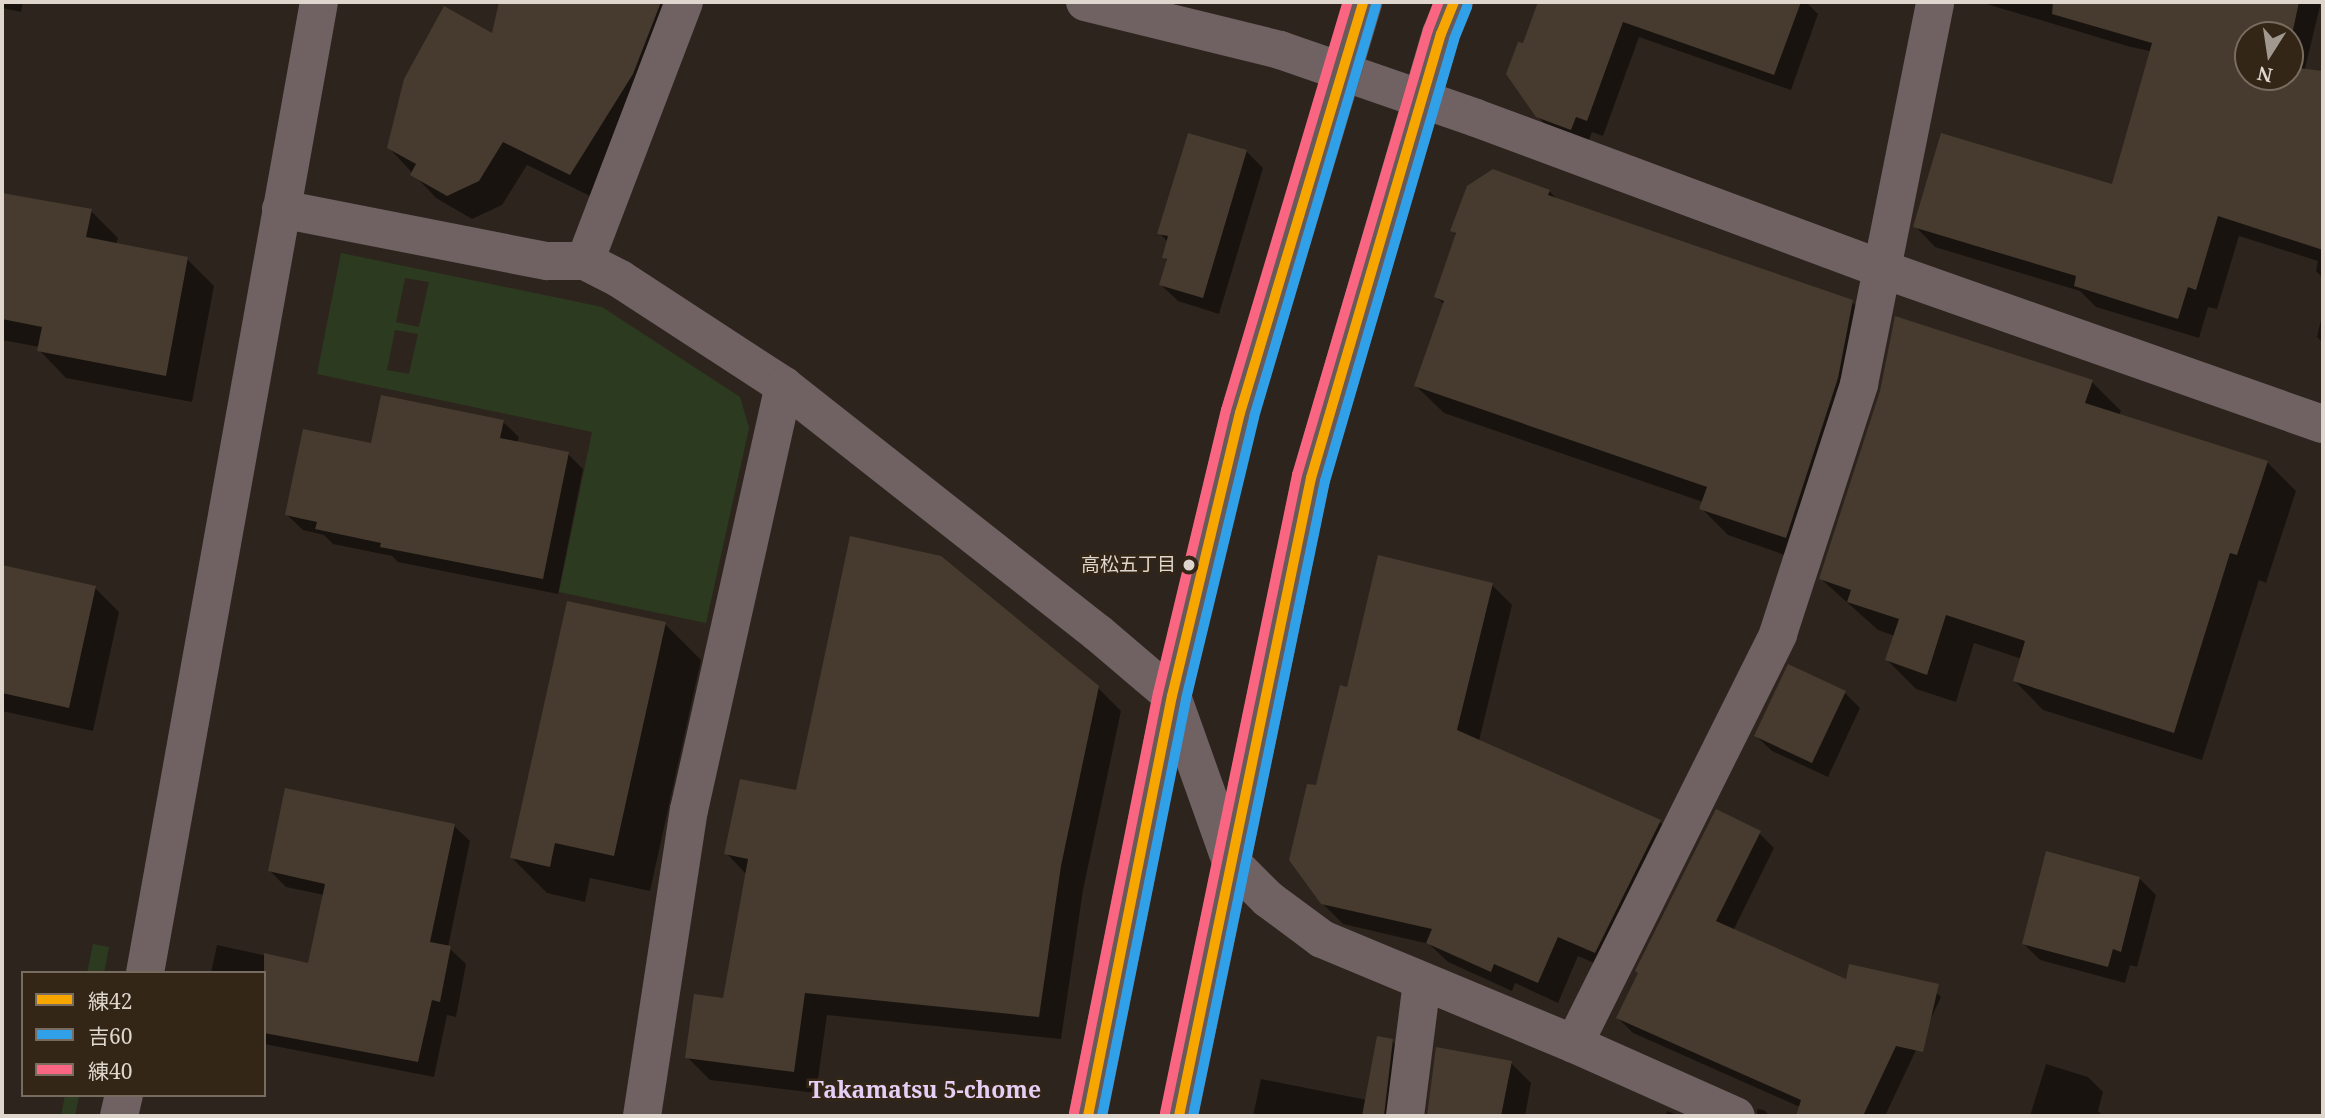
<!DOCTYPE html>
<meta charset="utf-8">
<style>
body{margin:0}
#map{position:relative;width:2325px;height:1118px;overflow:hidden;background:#2d251d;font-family:"Noto Serif","Noto Sans JP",serif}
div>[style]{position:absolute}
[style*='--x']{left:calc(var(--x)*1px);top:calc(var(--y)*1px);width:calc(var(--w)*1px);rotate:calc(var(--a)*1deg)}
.green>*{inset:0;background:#2c3b20}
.shadow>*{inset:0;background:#0007}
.building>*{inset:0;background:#463b2e}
.minor>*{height:38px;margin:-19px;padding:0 19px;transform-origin:19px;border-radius:19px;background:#706163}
.tertiary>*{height:38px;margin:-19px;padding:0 19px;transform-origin:19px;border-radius:19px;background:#706163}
.secondary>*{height:38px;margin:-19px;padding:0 19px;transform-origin:19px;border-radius:19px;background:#685a58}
.bus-1>*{height:10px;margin:-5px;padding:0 5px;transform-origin:5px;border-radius:5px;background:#f7a600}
.bus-2>*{height:10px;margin:-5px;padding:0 5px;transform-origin:5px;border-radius:5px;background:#30a0e9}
.bus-3>*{height:10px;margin:-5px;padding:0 5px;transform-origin:5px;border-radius:5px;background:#fa6682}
.dots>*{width:19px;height:19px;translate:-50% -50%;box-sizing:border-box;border:4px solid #332617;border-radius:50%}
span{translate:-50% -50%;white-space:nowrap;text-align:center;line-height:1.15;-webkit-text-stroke:5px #332617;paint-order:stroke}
.bus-label{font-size:19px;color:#dfd6cd}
.right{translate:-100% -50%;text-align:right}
.neighbourhood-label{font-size:23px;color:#e6cff7;font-weight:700}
.frame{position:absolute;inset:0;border:4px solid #dfd6cd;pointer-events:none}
.legend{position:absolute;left:21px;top:971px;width:245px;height:126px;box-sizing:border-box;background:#332617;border:2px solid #786c60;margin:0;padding:9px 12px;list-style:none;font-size:21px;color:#dfd6cd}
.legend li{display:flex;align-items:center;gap:14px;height:35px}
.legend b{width:35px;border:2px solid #786c60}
.north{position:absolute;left:2234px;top:21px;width:70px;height:70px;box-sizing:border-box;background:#332617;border:2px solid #786c60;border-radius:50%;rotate:192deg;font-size:19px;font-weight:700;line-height:28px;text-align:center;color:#dfd6cd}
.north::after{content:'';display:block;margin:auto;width:24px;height:32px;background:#a1988f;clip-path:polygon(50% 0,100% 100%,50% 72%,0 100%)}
</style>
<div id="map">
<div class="green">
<div style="clip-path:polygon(evenodd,341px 253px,602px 307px,740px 397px,749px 428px,706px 623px,559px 592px,592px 432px,317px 374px,341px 253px,405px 278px,429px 282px,419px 327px,396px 322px,405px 278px,341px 253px,395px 330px,418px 334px,409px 374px,387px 370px,395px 330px)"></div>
<div style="clip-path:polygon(93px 944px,109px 947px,104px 973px,87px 973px)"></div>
<div style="clip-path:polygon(65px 1095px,79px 1095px,75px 1116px,61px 1116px)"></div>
</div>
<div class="shadow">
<div style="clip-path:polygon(2px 2px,23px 2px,21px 12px,2px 8px)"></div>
<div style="clip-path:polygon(502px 2px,691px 2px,594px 198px,527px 165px,502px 205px,472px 219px,436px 198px,389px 148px,512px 45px)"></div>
<div style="clip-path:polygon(1539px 2px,1806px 2px,1818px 14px,1791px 90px,1639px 37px,1603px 136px,1592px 132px,1587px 145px,1554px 133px,1537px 116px,1524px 45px)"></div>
<div style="clip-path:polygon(1980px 2px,2321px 2px,2301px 85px,2264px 77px,2290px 77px,2290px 35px,2248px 35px,2248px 73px,2127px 46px)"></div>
<div style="clip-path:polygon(2136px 107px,2323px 166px,2323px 278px,2316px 271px,2318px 261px,2239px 236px,2217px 309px,2208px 307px,2199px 338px,2096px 307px,2080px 291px,1935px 247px,1915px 226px,2113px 186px)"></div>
<div style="clip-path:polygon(1246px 151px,1263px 168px,1219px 314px,1178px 301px,1161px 285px,1168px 262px,1164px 257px,1168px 242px,1159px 233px)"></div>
<div style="clip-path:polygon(1549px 191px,1558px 200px,1852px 302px,1880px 329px,1813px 565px,1728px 535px,1701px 508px,1703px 502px,1444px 413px,1416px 386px,1445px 305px,1436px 297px,1457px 236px,1452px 230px)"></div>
<div style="clip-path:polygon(2px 194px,91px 211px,118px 238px,116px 245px,187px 259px,214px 286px,192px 402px,66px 378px,39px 350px,40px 347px,2px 340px)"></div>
<div style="clip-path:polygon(2323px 311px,2323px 343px,2317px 337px)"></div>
<div style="clip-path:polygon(2092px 382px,2121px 411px,2119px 415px,2267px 462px,2296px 491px,2266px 583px,2259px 580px,2202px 760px,2043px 710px,2015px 681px,2022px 659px,1974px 643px,1956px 702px,1916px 689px,1887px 660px,1895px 636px,1878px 630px,1821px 579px)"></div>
<div style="clip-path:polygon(503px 422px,519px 437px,517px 443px,568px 454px,583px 469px,558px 594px,398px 562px,392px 556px,333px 544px,324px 535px,303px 530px,287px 515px,373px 445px)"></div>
<div style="clip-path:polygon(2px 567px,95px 588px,119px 612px,93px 731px,2px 711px)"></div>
<div style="clip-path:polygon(1492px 585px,1512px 605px,1479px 741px,1660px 822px,1680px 842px,1615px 972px,1578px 956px,1558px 1003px,1515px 983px,1512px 991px,1448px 962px,1429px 944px,1343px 924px,1322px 903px,1317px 787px,1348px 689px)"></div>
<div style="clip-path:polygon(665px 624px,701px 660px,650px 891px,590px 878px,585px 902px,547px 893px,512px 858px)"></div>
<div style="clip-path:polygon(1098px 688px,1121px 711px,1083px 890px,1061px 1039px,827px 1015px,816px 1093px,710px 1080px,687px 1057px,724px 1000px,747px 875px,726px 853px,797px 792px)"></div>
<div style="clip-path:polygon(1845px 693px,1860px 708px,1828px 777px,1772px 751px,1756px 736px)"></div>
<div style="clip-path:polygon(454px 826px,470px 841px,448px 947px,466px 964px,456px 1017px,447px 1015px,434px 1077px,264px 1044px,264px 973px,211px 973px,217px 945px,309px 965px,324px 895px,286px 887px,270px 871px)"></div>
<div style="clip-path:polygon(1759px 833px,1774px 848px,1733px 931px,1848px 982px,1926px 982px,1941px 997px,1885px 1116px,1801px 1116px,1800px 1107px,1633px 1033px,1618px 1018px)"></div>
<div style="clip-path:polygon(2139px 878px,2156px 895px,2137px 967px,2130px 965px,2125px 983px,2040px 960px,2024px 944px)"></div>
<div style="clip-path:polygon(1392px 1041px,1412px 1061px,1405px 1116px,1253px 1116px,1261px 1079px,1367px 1100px)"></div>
<div style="clip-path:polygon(1437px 1049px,1511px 1063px,1531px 1083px,1525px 1116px,1429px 1116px)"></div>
<div style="clip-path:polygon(2046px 1064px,2088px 1077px,2103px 1092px,2098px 1111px,2103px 1116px,2030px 1116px)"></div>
<div style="clip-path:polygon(1757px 1109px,1764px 1110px,1770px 1116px,1757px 1116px)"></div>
<div style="clip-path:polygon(1667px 1111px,1680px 1116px,1666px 1116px)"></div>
</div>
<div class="building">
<div style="clip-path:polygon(499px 2px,661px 2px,633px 74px,570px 175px,503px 142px,479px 181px,447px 196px,410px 175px,416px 164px,387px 148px,404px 79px,444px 6px,492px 33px)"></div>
<div style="clip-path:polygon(1538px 2px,1801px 2px,1774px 75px,1623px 22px,1587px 121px,1576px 117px,1571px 130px,1536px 117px,1506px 74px,1518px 42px,1523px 43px)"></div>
<div style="clip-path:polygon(2053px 2px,2299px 2px,2290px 44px,2290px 35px,2248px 35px,2248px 77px,2290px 77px,2290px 67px,2323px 71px,2323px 250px,2218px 216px,2196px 290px,2188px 287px,2178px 319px,2074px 286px,2076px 276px,1913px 227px,1941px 133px,2112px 184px,2152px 43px,2052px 14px)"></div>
<div style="clip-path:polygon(1188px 133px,1247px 150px,1203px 298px,1159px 285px,1167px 259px,1162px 258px,1168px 236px,1157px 234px)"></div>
<div style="clip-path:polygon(1493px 169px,1550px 190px,1548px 195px,1853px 300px,1838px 378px,1786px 538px,1699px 509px,1707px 487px,1414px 386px,1444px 301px,1434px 297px,1456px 233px,1450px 231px,1467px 186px)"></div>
<div style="clip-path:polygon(2px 193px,92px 209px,86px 237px,188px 257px,166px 376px,37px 351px,42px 327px,2px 319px)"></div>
<div style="clip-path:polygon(1895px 316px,2093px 380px,2085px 403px,2268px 461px,2237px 555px,2230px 553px,2174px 733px,2013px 681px,2025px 641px,1946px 615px,1927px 675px,1885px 660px,1899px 619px,1847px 602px,1851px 590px,1819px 579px,1880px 391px)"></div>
<div style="clip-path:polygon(381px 395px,504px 420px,500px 438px,569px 452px,543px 579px,380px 547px,381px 543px,315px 529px,317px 522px,285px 515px,303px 429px,371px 443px)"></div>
<div style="clip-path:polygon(850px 536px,941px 556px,1099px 686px,1061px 866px,1039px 1017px,805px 993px,794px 1072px,685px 1058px,694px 994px,723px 998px,748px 859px,724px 854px,740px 779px,796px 790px)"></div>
<div style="clip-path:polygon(1378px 555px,1493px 583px,1457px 730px,1661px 820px,1595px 953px,1558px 937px,1538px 983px,1494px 964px,1491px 972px,1426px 943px,1432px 929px,1321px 904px,1289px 860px,1307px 784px,1316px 785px,1340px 685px,1347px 687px)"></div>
<div style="clip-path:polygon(2px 565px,96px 586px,69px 708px,2px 693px)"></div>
<div style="clip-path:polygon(567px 601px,666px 622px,614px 856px,555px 843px,550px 867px,510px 858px)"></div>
<div style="clip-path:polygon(1788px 664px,1846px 691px,1812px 763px,1754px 736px)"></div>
<div style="clip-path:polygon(285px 788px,455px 824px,430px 942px,451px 946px,440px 1002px,432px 1000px,418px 1062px,264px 1033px,264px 953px,308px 963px,325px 884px,268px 871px)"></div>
<div style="clip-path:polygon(1716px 809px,1761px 831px,1716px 921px,1846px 979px,1849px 964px,1939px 984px,1923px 1052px,1896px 1046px,1863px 1116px,1796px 1116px,1801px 1100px,1616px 1018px,1638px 973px,1635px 971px)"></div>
<div style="clip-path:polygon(2046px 851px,2140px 877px,2121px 952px,2113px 949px,2108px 967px,2022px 944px)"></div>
<div style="clip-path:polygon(1377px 1036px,1393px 1039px,1384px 1116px,1362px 1116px)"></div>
<div style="clip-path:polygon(1436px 1047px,1512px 1061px,1501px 1116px,1427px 1116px)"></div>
</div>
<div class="minor">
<div style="--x:684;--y:2;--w:277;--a:110.9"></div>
<div style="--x:585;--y:261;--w:39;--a:27"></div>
<div style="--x:620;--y:279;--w:196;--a:33.1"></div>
<div style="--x:281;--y:209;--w:271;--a:11.1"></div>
<div style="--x:547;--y:261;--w:38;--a:0"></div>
<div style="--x:1574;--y:1044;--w:458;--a:-63.5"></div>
<div style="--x:1778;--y:634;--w:263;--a:-72"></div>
<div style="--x:1859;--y:384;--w:389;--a:-78.7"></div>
<div style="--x:642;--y:1116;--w:310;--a:-81.3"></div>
<div style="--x:689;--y:810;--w:435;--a:-77.4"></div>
<div style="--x:784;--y:386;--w:400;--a:38.2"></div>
<div style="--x:1098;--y:633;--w:97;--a:40.4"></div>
<div style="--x:1172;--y:696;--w:176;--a:70.4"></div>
<div style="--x:1231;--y:862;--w:52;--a:45"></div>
<div style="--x:1268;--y:899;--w:67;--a:36.5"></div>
<div style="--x:1322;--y:939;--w:273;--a:22.6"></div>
<div style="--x:1574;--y:1044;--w:177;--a:24"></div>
<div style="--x:1405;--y:1116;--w:136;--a:-82.8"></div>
</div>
<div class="tertiary">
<div style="--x:1085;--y:2;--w:201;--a:13.8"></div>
<div style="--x:1280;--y:50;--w:207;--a:19.1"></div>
<div style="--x:1476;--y:118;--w:433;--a:20.4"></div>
<div style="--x:1882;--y:269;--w:467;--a:19.4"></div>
<div style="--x:145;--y:973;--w:986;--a:-79.84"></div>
<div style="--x:119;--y:1116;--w:22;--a:-77"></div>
</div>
<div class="secondary">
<div style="--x:1088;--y:1116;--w:428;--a:-78.7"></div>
<div style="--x:1172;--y:696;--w:291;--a:-76.5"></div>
<div style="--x:1240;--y:413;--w:429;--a:-73.3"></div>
<div style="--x:1179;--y:1116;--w:652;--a:-78.31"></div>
<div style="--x:1311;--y:478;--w:463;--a:-73.7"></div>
<div style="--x:1441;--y:34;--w:35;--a:-68"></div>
</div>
<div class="bus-1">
<div style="--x:1088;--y:1116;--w:428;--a:-78.7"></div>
<div style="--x:1172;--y:696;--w:291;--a:-76.5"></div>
<div style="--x:1240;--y:413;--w:429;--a:-73.3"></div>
<div style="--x:1179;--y:1116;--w:652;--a:-78.31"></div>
<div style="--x:1311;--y:478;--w:463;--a:-73.7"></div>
<div style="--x:1441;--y:34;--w:35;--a:-68"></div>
</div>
<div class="bus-2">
<div style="--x:1102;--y:1116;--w:425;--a:-78.6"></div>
<div style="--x:1186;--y:699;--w:290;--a:-76.4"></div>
<div style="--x:1254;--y:417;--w:429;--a:-73.5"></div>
<div style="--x:1193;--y:1116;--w:649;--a:-78.26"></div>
<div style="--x:1325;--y:481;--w:460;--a:-73.7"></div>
<div style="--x:1454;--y:39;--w:35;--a:-68"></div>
</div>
<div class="bus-3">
<div style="--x:1074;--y:1113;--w:428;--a:-78.7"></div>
<div style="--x:1158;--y:693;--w:291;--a:-76.5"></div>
<div style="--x:1226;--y:410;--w:426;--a:-73.4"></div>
<div style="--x:1165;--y:1113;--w:652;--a:-78.31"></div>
<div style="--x:1297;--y:475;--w:464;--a:-73.6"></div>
<div style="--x:1428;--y:30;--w:30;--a:-69"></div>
</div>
<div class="dots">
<div style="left:1189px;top:565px;background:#dfd6cd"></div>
</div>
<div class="bus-label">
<span class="right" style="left:1176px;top:565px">高松五丁目</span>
</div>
<div class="neighbourhood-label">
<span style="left:925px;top:1089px">Takamatsu 5-chome</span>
</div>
<div class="frame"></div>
<ul class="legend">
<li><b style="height:9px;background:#f7a600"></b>練42</li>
<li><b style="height:9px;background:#30a0e9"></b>吉60</li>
<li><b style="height:9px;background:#fa6682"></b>練40</li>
</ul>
<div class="north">N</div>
</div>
